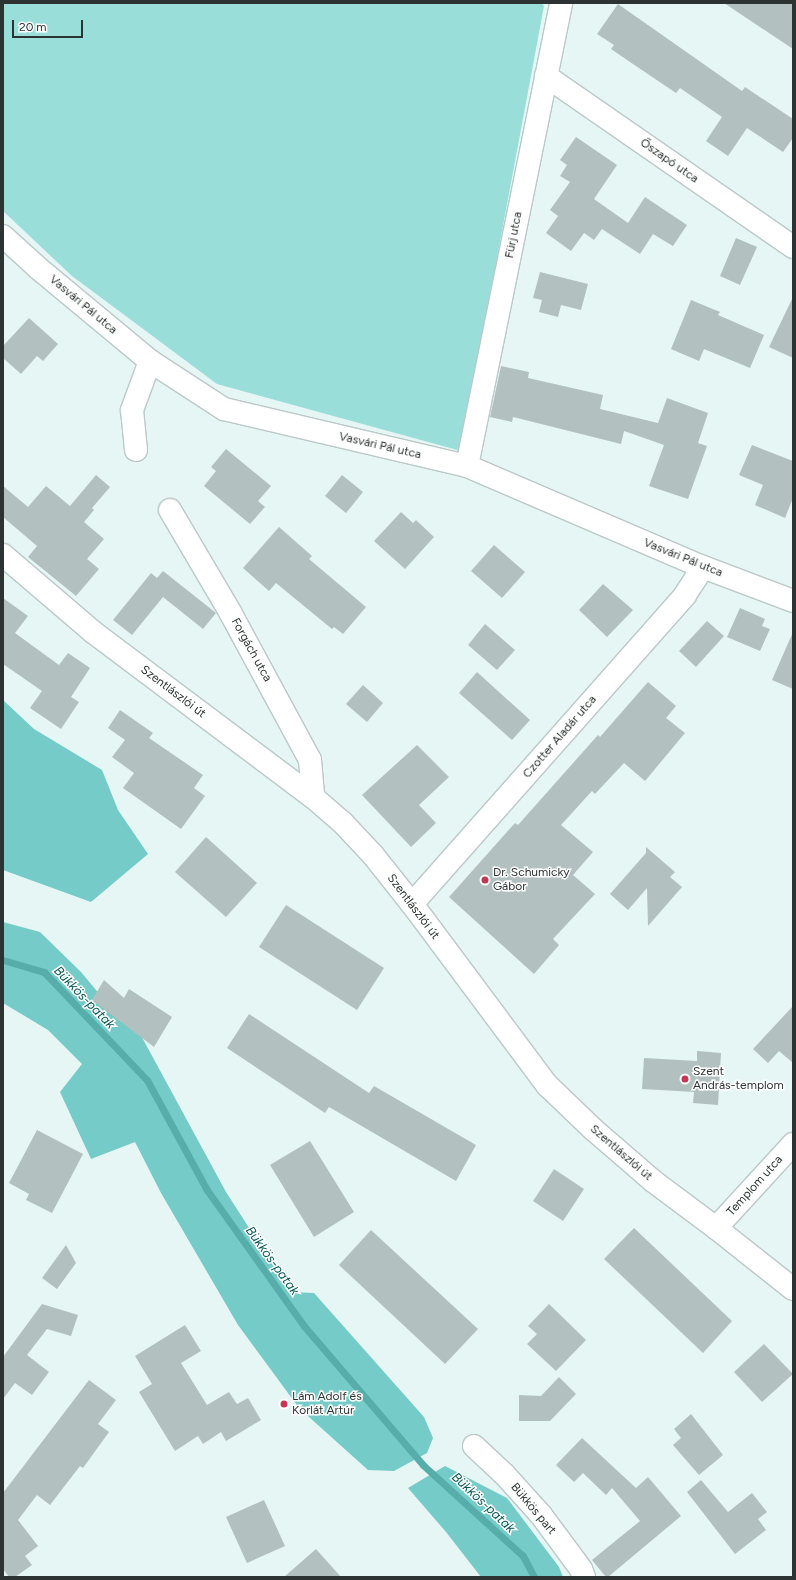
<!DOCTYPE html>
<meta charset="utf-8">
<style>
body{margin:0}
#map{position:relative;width:796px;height:1580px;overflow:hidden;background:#e6f6f4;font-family:Figtree,sans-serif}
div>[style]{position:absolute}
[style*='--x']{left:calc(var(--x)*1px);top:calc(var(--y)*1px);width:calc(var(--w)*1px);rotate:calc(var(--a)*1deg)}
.green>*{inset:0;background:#9adeda}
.forest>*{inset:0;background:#75cbc7}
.stream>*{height:7px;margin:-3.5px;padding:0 3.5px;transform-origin:3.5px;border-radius:3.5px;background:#56ada9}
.building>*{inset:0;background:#b2c1c0}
.roads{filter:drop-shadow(1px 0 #bac9c8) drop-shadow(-1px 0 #bac9c8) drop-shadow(0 1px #bac9c8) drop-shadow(0 -1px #bac9c8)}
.minor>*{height:22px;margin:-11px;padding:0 11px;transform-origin:11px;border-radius:11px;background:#fff}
.major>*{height:22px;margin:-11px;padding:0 11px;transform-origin:11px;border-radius:11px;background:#fff}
.dots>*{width:11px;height:11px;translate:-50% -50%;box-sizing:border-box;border:2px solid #fff;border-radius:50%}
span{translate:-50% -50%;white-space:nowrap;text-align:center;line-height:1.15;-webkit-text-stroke:3px #fff;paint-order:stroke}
.street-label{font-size:12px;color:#2d3332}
.poi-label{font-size:12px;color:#2d3332}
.left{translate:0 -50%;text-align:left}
.water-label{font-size:13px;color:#055653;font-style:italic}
.frame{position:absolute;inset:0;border:4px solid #2d3332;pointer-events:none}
.scale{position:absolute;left:12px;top:20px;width:71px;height:18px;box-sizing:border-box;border:2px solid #2d3332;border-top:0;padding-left:5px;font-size:12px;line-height:14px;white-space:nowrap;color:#2d3332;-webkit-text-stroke:3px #fff;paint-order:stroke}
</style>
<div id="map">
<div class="green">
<div style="clip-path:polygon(3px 3px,542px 3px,544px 6px,461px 451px,217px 384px,72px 276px,3px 211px)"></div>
</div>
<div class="forest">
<div style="clip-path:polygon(3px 700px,34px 729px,102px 770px,118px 810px,148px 854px,91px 902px,3px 870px)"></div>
<div style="clip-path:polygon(3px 922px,40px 932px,81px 972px,106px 1002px,138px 1030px,226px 1192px,290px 1292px,314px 1293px,424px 1417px,433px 1438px,427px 1453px,394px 1471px,368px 1470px,299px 1408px,238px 1325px,161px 1193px,135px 1142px,91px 1159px,60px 1092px,82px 1064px,48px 1030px,3px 1003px)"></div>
<div style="clip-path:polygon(445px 1466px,507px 1498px,559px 1567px,563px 1577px,481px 1577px,446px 1532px,408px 1488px)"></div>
</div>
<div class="stream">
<div style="--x:3;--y:960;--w:43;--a:16.3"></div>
<div style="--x:44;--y:972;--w:149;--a:46.4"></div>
<div style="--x:147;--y:1080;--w:125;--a:61.4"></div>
<div style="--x:207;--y:1190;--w:167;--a:54.5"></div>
<div style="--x:304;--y:1326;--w:183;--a:49.4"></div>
<div style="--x:423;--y:1465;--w:135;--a:42.3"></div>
<div style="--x:523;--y:1556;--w:24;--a:62"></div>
</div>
<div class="building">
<div style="clip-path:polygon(724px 3px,793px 3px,793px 49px)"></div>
<div style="clip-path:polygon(618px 4px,742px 91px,745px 87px,793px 119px,793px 138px,783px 152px,747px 128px,728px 156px,706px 141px,722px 117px,680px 88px,676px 93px,630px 62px,611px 49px,614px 45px,597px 34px)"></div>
<div style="clip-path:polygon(576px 137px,617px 165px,594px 199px,628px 223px,645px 197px,687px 225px,673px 246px,653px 234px,640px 254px,602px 229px,594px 240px,584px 233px,571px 251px,546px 233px,558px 216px,550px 210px,570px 182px,560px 176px,567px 165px,560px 160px)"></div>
<div style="clip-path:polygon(736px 238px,757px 247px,740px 285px,720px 276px)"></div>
<div style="clip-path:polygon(540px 272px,588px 284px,581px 310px,561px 305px,558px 317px,539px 312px,542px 300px,533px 298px)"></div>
<div style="clip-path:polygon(793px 297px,793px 358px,769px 347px)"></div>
<div style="clip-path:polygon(691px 300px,720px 312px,718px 315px,764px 335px,750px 368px,704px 349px,699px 361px,671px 349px)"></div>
<div style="clip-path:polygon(29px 318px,58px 344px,43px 361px,37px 356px,21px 374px,3px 358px,3px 346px)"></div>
<div style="clip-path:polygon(501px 366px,529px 372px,528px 378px,603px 395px,600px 409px,658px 423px,667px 398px,708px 413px,698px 443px,707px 446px,688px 499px,649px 486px,664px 445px,624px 431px,621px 444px,513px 417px,512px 422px,490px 417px)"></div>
<div style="clip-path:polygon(752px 445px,793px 461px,793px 498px,785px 518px,755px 505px,763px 485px,739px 475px)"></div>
<div style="clip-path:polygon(226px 449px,271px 486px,258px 501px,265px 507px,250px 524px,204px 486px,216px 471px,211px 467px)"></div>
<div style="clip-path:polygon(96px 475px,110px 487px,92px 508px,94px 510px,84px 522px,104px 539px,87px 559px,99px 569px,76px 596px,28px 557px,37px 546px,3px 517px,3px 486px,28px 507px,46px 486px,70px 506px)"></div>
<div style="clip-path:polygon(342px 475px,363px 492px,346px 513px,325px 496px)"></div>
<div style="clip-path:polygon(401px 512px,413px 523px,416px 520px,434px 537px,405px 569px,374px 541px)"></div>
<div style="clip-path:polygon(279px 527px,312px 556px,309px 559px,366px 607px,343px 634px,334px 627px,332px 629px,276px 583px,269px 591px,243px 568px)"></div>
<div style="clip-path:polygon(494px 545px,525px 572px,502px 598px,471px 571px)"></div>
<div style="clip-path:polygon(163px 571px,216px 613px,203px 629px,163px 597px,132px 635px,113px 620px,151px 573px,157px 578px)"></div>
<div style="clip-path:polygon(603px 584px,633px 610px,607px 637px,579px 610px)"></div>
<div style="clip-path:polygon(3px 598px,28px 616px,15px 633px,59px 665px,68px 653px,90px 668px,71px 697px,79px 702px,61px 729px,30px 708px,42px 691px,3px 664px)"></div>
<div style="clip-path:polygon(740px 608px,765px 619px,762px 626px,770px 629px,760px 651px,727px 637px)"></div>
<div style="clip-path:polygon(707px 621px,724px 636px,696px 667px,679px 651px)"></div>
<div style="clip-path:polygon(485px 624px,515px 650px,497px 670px,468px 645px)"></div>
<div style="clip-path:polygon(793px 632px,793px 689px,772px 680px)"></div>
<div style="clip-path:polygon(477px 672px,530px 720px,512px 740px,459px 693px)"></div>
<div style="clip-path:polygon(648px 682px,676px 706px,666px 718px,685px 733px,645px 781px,624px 763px,595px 794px,592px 791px,561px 825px,593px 852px,573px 875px,595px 894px,553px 939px,559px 945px,534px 974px,449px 897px,515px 823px,518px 825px,598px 735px,600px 737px)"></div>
<div style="clip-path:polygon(363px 685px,383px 703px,367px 722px,346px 704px)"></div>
<div style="clip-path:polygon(120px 710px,153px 733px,149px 738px,203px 775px,194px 788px,205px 796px,181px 829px,123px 788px,134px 773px,112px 757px,125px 740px,108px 728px)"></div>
<div style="clip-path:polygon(417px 745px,449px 777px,419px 805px,436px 823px,411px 847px,362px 795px)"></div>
<div style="clip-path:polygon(206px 837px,257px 883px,226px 917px,175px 872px)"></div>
<div style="clip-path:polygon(646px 847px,675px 872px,670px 877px,682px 887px,648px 926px,647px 888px,628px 910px,610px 894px,646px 853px)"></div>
<div style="clip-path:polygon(286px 905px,384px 968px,357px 1010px,259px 947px)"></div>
<div style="clip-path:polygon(104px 980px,124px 998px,129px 989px,172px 1017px,154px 1047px,92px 1000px)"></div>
<div style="clip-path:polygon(793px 1006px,793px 1063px,779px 1051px,768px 1063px,753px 1049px)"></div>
<div style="clip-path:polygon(249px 1014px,369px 1093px,374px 1086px,476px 1145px,456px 1181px,329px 1107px,325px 1113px,227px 1048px)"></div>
<div style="clip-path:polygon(697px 1051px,721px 1053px,718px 1105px,693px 1103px,694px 1092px,642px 1089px,644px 1058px,697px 1061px)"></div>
<div style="clip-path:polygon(37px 1130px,83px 1154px,52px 1213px,26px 1200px,29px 1194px,9px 1183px)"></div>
<div style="clip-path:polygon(310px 1141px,354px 1212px,314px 1237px,270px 1165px)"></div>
<div style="clip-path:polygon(554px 1169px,584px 1189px,563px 1221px,533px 1201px)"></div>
<div style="clip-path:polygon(634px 1228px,732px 1321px,703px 1353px,604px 1259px)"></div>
<div style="clip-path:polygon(371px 1230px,478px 1329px,445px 1364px,339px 1265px)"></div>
<div style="clip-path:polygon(66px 1245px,76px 1263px,57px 1289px,42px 1278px)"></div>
<div style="clip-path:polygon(42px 1304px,78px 1315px,71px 1336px,47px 1329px,27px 1355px,49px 1372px,32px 1395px,15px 1383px,3px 1399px,3px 1357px)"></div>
<div style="clip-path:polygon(549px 1304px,586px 1340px,556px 1371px,527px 1344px,537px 1334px,528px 1326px)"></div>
<div style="clip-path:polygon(185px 1325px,201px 1351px,181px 1363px,207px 1405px,229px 1392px,237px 1404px,248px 1398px,261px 1420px,226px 1441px,221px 1432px,203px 1444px,198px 1436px,175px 1451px,139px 1392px,152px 1384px,135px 1356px)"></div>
<div style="clip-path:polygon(764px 1344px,793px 1374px,762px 1402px,734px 1372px)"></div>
<div style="clip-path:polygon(559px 1377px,576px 1394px,550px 1421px,519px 1421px,519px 1395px,541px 1396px)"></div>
<div style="clip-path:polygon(89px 1380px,116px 1400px,98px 1424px,109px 1432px,83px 1468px,80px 1466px,50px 1505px,37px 1495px,18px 1520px,38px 1546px,25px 1556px,32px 1565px,15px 1577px,9px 1577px,3px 1569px,3px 1493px)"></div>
<div style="clip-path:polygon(691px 1414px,723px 1455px,699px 1475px,673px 1445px,681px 1438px,674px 1429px)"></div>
<div style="clip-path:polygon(582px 1438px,636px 1488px,648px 1477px,681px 1516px,608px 1577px,606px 1577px,592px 1560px,640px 1521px,612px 1488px,606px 1495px,583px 1473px,574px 1482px,556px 1465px)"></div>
<div style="clip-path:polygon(701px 1480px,728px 1512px,752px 1493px,767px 1512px,758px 1519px,766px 1530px,735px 1554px,687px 1492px)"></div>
<div style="clip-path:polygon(264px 1500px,285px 1546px,247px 1563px,226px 1517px)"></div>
<div style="clip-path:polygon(316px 1549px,341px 1577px,284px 1577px)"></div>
</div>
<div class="roads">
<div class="minor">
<div style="--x:546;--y:76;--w:300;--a:34.7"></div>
<div style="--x:3;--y:236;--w:47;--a:42.4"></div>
<div style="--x:38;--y:268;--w:146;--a:39.7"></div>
<div style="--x:150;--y:361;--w:88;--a:33"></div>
<div style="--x:224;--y:409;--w:250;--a:13.2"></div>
<div style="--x:467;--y:466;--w:257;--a:23.2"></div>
<div style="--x:703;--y:567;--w:96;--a:20.7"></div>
<div style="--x:136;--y:450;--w:40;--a:-95.7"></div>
<div style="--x:132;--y:410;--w:52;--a:-69.8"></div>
<div style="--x:467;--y:466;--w:472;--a:-78.5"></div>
<div style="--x:170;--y:510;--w:118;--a:59.5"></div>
<div style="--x:230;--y:612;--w:168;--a:61.6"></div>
<div style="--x:310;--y:760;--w:37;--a:85"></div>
<div style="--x:412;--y:904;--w:412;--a:-48.5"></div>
<div style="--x:685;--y:595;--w:33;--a:-57"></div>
<div style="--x:716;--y:1228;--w:114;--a:-47.5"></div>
<div style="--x:474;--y:1446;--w:42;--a:43.1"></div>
<div style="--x:505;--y:1475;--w:54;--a:48"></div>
<div style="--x:541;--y:1515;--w:67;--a:53.5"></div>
<div style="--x:581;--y:1569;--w:9;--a:69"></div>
</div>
<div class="major">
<div style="--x:3;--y:555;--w:118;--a:40.5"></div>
<div style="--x:93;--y:632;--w:275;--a:36.9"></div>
<div style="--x:313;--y:797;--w:38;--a:41"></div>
<div style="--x:342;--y:822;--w:45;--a:46.8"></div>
<div style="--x:373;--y:855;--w:63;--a:51.5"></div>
<div style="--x:412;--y:904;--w:226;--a:53.3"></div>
<div style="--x:547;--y:1085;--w:65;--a:43.8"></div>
<div style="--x:594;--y:1130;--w:78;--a:40.8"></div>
<div style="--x:653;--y:1181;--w:79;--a:36.7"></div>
<div style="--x:716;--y:1228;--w:98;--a:38.4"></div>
</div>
</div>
<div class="dots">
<div style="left:485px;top:880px;background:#c43558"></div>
<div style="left:685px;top:1079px;background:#c43558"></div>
<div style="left:284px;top:1404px;background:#c43558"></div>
</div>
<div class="street-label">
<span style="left:669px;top:161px;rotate:35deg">Őszapó utca</span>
<span style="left:514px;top:235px;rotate:-79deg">Fürj utca</span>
<span style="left:83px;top:305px;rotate:40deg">Vasvári Pál utca</span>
<span style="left:380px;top:446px;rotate:13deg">Vasvári Pál utca</span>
<span style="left:683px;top:558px;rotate:22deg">Vasvári Pál utca</span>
<span style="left:251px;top:650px;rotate:61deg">Forgách utca</span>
<span style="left:173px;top:692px;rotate:37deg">Szentlászlói út</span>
<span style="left:560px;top:737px;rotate:-49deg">Czotter Aladár utca</span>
<span style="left:413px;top:907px;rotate:53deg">Szentlászlói út</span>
<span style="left:621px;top:1153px;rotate:41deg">Szentlászlói út</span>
<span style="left:755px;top:1186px;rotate:-48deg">Templom utca</span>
<span style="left:533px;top:1509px;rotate:50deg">Bükkös part</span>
</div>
<div class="poi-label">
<span class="left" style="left:493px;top:880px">Dr. Schumicky<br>Gábor</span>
<span class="left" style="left:693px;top:1079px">Szent<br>András-templom</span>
<span class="left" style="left:292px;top:1404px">Lám Adolf és<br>Korlát Artúr</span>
</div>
<div class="water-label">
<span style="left:84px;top:998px;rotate:46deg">Bükkös-patak</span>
<span style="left:272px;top:1261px;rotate:54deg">Bükkös-patak</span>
<span style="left:483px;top:1503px;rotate:43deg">Bükkös-patak</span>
</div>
<div class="frame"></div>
<div class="scale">20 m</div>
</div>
